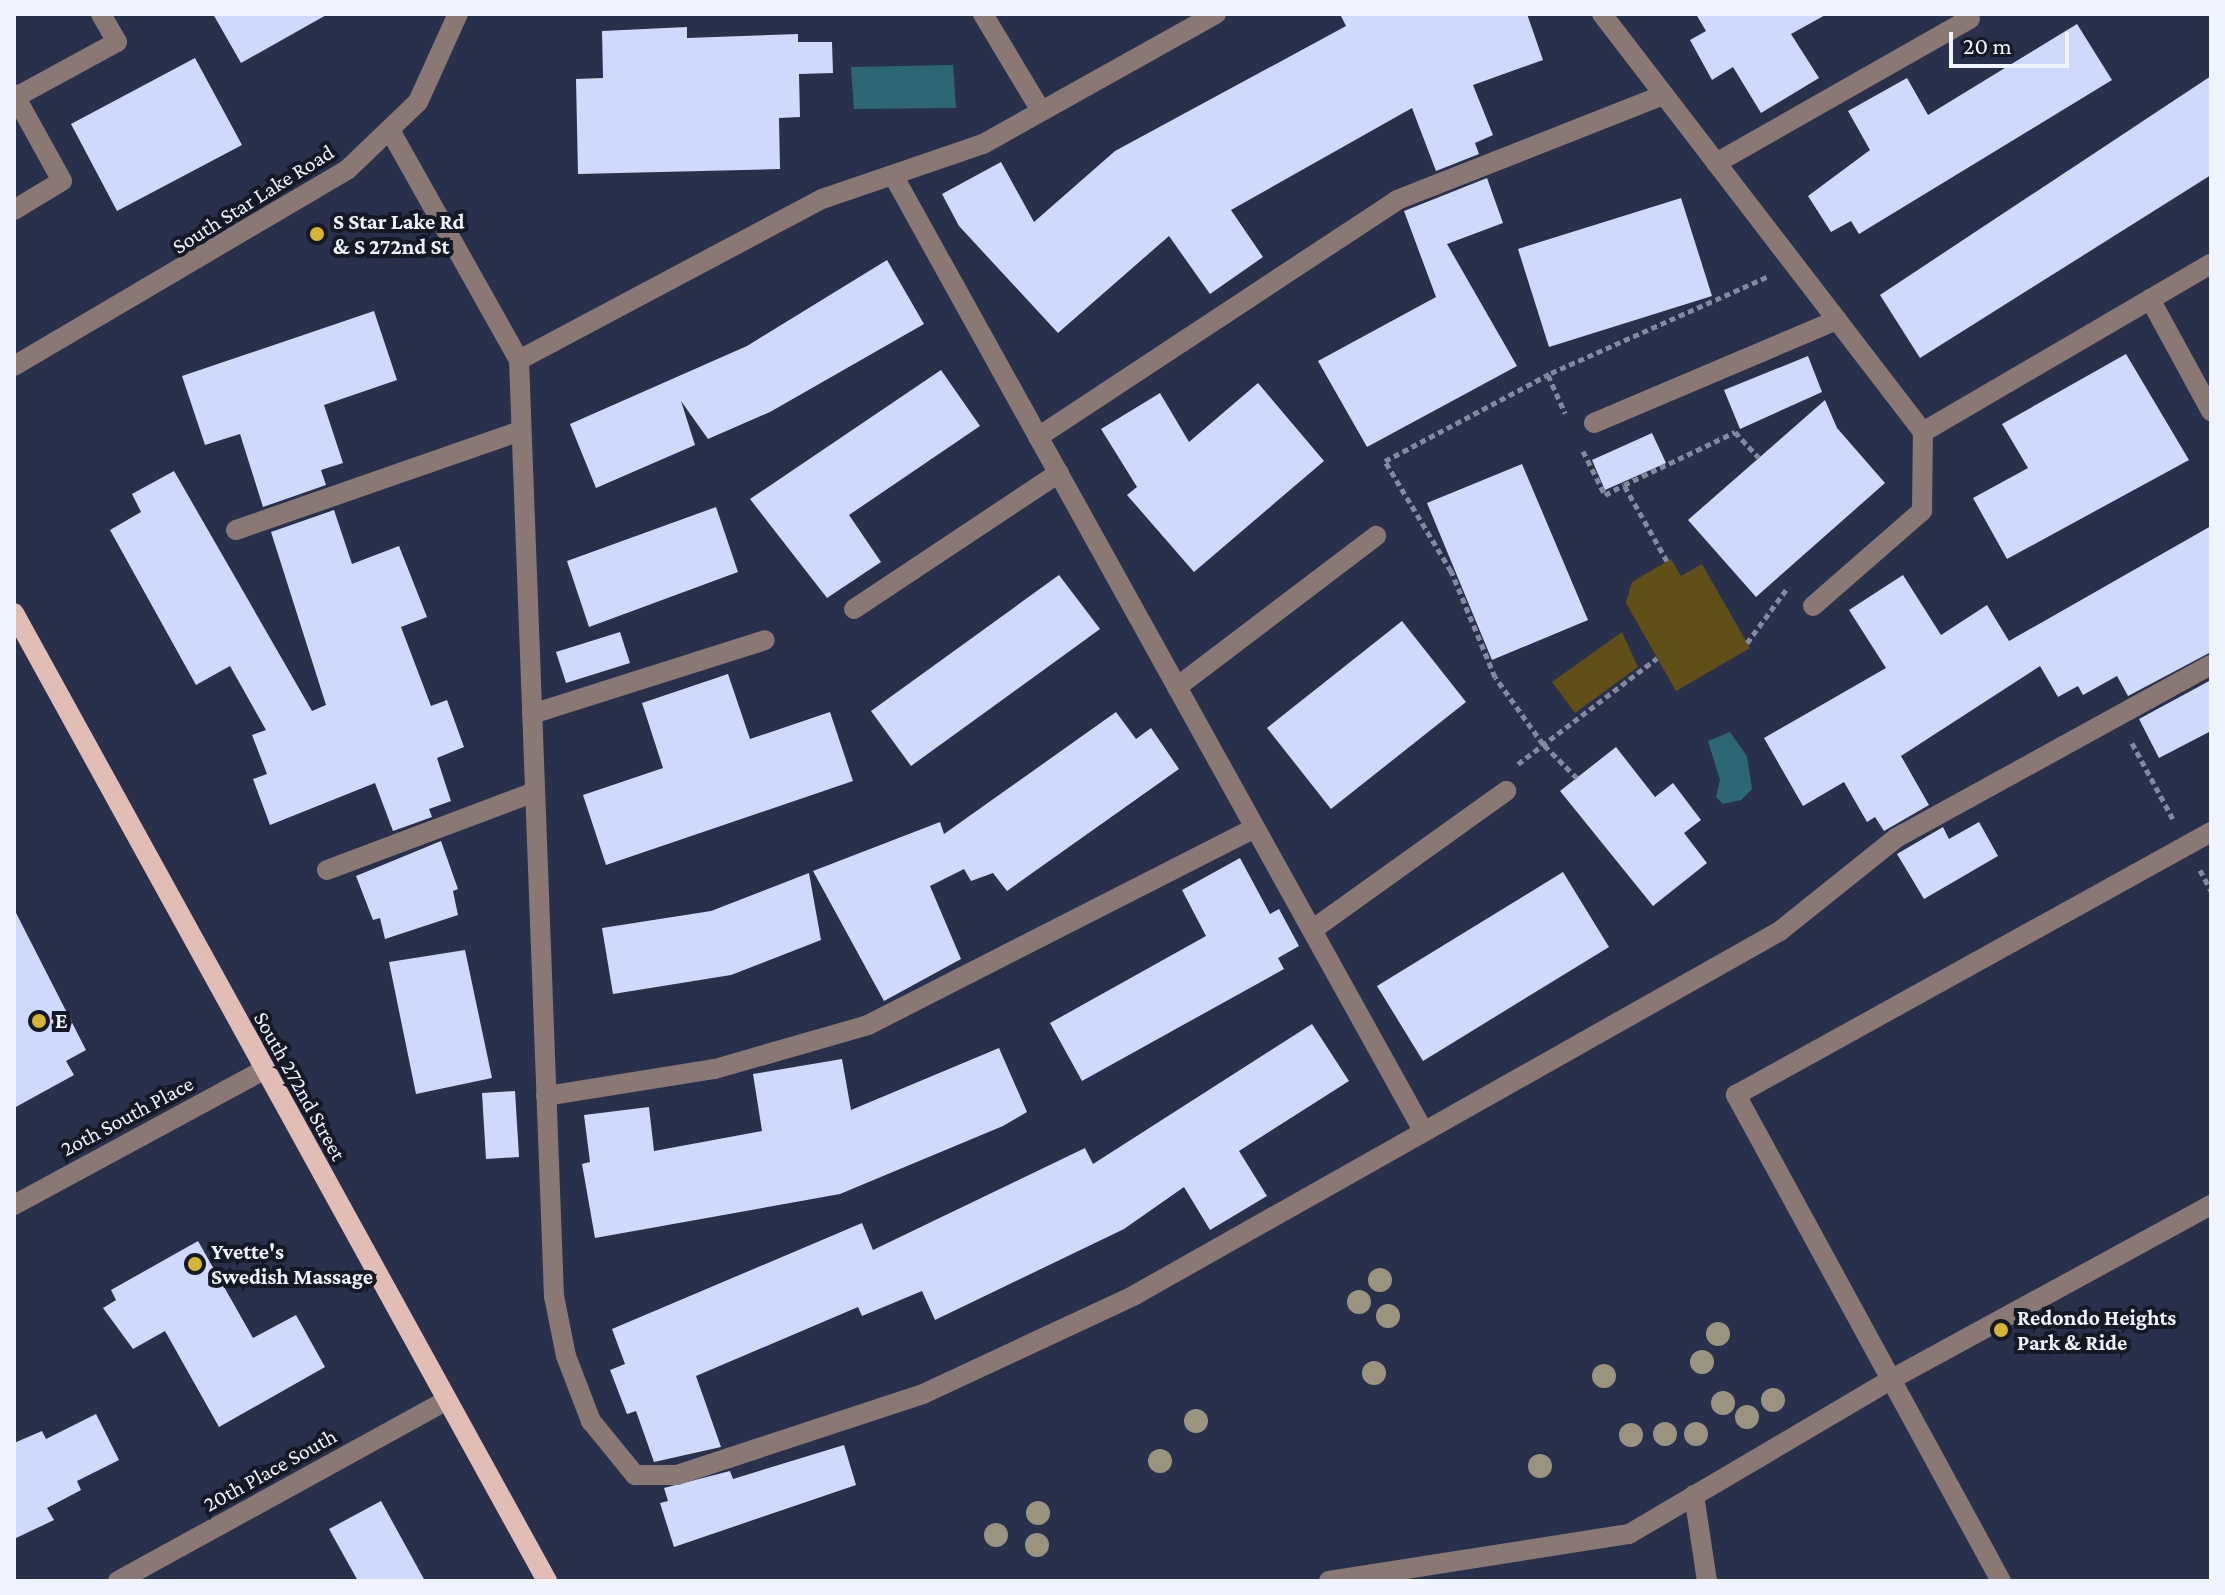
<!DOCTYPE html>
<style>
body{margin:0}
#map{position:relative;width:2225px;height:1595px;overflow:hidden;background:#29304b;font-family:"Crimson Pro",serif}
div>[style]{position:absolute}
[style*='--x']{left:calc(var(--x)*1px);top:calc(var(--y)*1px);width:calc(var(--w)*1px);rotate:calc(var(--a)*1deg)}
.green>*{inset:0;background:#604f18}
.water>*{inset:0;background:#2d6773}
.building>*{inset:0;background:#ced9fd}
.path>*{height:5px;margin-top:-2.5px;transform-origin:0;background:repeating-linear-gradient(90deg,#848a9d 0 6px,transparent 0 10px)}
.minor>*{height:20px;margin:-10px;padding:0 10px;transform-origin:10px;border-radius:10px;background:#897874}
.major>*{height:20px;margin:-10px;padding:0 10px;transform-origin:10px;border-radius:10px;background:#e1bdb6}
.trees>*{width:24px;height:24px;margin:-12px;border-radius:50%;background:#9a9380}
.dots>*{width:22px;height:22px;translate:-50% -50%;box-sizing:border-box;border:4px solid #151925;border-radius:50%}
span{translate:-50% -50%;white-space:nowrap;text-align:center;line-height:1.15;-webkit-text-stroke:8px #151925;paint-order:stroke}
.street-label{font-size:22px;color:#f0f4ff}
.poi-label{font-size:22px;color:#f0f4ff;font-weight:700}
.left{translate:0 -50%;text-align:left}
.frame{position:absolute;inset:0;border:16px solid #f0f4ff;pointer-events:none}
.scale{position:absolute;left:1949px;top:32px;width:120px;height:36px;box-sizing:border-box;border:4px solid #f0f4ff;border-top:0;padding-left:10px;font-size:24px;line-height:28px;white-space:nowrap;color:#f0f4ff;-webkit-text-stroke:6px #151925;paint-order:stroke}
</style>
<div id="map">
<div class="green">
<div style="clip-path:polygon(1671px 559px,1681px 576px,1702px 564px,1750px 648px,1676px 691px,1626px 603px,1632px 582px)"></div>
<div style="clip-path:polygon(1622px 632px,1638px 667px,1575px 713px,1552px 682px)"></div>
</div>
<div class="water">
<div style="clip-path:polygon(953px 65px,956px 108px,854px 109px,851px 67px)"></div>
<div style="clip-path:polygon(1730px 732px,1747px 756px,1752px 789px,1741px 800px,1723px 804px,1716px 797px,1720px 780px,1708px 741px)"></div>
</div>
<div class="building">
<div style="clip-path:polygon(213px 14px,328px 14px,241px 63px)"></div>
<div style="clip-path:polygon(1340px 14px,1527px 14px,1543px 60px,1473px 85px,1493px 135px,1475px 143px,1479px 154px,1436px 171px,1412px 108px,1231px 210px,1263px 257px,1210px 294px,1169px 236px,1058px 333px,959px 226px,942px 194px,1001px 162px,1034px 222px,1115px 151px,1346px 26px)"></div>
<div style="clip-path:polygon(1696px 14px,1827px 14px,1791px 34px,1819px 78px,1761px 113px,1733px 67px,1712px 80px,1690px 40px,1706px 31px)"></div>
<div style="clip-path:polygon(2077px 24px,2112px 80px,1859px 234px,1851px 221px,1831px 232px,1808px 196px,1870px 150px,1848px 111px,1907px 78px,1928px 115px)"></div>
<div style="clip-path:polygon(687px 27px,687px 38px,798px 34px,798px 42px,832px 42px,833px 73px,799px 74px,800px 117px,779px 118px,780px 169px,578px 174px,576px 79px,603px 78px,602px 31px)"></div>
<div style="clip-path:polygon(195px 58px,242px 145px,117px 211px,71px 124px)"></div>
<div style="clip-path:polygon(2211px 76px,2211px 175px,1920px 358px,1880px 295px)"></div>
<div style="clip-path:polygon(1487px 178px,1503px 223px,1447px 244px,1517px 366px,1367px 447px,1318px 361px,1436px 297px,1404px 211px)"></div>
<div style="clip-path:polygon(1681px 198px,1712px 296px,1549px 347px,1518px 249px)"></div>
<div style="clip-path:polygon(887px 260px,924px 324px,770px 412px,708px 439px,681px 401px,695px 445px,596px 488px,570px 424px,747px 346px)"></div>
<div style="clip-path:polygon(374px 311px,397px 380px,324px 405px,343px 463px,321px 470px,326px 485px,263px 507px,240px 434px,205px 445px,182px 376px)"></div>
<div style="clip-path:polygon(2126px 354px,2189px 460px,2007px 559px,1973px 498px,2028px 468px,2002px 424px)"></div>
<div style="clip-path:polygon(1808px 356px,1822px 392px,1740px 429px,1724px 390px)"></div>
<div style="clip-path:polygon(941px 370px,980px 426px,849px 515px,881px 562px,827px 598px,750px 499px)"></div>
<div style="clip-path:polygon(1258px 383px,1324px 461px,1194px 572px,1127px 495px,1137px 487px,1101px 429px,1160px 393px,1189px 442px)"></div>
<div style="clip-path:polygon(1825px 400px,1837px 428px,1885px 483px,1756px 597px,1688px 520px)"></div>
<div style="clip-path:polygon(1652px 433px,1666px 463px,1605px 490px,1592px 460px)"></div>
<div style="clip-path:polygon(1522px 464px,1588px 620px,1492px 660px,1427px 503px)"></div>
<div style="clip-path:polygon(174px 471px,312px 711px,326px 705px,271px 532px,334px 510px,352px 564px,399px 546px,427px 617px,401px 627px,431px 706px,447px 700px,464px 747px,437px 758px,451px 801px,429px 809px,432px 817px,393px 831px,375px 783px,270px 825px,253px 779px,267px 774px,252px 735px,266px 730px,230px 666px,196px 685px,110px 530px,141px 512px,132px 494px)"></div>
<div style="clip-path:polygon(716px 507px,738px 572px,589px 627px,567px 561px)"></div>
<div style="clip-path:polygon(2211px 526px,2211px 652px,2128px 696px,2117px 676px,2083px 695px,2078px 686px,2058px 697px,2040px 666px,1901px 756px,1929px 805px,1884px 831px,1875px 817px,1867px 822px,1844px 782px,1803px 806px,1764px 738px,1886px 668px,1849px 610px,1903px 575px,1941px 635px,1987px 605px,2009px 641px)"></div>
<div style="clip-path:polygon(1059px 575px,1100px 629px,911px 766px,871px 711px)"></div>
<div style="clip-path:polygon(1402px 621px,1466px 702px,1331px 809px,1267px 728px)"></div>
<div style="clip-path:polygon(620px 632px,630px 663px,566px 683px,556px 652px)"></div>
<div style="clip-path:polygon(728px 674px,750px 739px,830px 712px,853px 781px,606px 865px,583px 795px,663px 768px,642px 703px)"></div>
<div style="clip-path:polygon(2211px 680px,2211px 731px,2159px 758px,2139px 719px)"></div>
<div style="clip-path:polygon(1116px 712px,1136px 739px,1151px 728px,1179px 769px,1007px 891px,993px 873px,971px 881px,964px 869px,930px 886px,961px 959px,884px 1001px,813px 871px,940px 822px,944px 834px)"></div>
<div style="clip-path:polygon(1616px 747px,1655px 797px,1673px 783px,1701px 820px,1684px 833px,1707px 863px,1653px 906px,1560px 791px)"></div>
<div style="clip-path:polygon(1979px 822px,1998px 856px,1924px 899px,1897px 854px,1943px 827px,1949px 839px)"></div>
<div style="clip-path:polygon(441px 841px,458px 889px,453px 891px,458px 915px,385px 939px,380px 918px,373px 920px,356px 876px)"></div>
<div style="clip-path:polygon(1240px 858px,1270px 914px,1279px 909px,1299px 946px,1278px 958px,1284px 969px,1082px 1081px,1050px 1023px,1206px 936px,1182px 890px)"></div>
<div style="clip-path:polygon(1563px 872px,1609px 947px,1423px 1061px,1377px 986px)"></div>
<div style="clip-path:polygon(809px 873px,821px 940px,731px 975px,613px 994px,602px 928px,711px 911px)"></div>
<div style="clip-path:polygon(14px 909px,86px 1050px,66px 1061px,74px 1075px,14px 1108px)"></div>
<div style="clip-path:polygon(465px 950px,492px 1078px,416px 1094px,389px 962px)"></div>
<div style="clip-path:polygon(1312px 1024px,1349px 1081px,1239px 1151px,1267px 1196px,1210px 1230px,1184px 1187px,1124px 1229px,935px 1320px,922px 1291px,862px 1316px,858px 1307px,696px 1376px,721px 1447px,654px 1462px,636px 1411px,627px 1414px,610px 1370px,625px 1364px,612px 1329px,862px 1223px,873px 1250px,1085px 1148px,1093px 1164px)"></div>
<div style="clip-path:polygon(999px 1048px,1027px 1112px,1003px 1126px,840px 1194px,595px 1238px,582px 1164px,590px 1162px,584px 1115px,649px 1107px,654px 1151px,762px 1131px,753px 1074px,842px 1059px,851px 1110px)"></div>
<div style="clip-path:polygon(515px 1091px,519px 1157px,486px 1159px,482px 1093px)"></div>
<div style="clip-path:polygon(198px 1241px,253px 1338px,296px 1315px,325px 1367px,219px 1427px,165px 1331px,133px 1349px,103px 1308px,116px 1300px,111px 1290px)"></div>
<div style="clip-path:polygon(96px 1414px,119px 1460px,77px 1481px,81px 1490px,47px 1508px,54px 1520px,14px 1539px,14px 1443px,42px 1431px,46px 1439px)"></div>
<div style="clip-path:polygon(844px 1445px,856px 1485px,674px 1547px,660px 1503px,668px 1501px,664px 1488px,730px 1471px,733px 1479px)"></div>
<div style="clip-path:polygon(381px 1501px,425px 1581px,358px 1581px,329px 1529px)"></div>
</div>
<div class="path">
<div style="--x:1548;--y:375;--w:42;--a:65.9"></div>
<div style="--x:1583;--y:451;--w:49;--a:63.4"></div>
<div style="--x:1605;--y:495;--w:21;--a:-28"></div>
<div style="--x:1667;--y:561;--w:87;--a:-119.5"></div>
<div style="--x:1624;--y:485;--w:123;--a:-25.5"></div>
<div style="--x:1735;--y:432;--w:35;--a:47"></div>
<div style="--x:1747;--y:643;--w:66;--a:-53.7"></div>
<div style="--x:2132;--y:743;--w:86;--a:61.7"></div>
<div style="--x:1518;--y:764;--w:175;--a:-37.3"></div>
<div style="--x:1577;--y:778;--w:48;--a:-135"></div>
<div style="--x:1543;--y:744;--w:82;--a:-125.6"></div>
<div style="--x:1495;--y:677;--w:115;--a:-112.5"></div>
<div style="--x:1451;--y:571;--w:128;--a:-121"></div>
<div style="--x:1385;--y:461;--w:188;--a:-27.9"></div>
<div style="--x:1551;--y:373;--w:239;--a:-24"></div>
<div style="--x:2200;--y:870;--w:24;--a:62"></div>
</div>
<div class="minor">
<div style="--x:983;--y:14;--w:113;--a:59.1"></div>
<div style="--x:1602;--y:14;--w:527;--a:52.48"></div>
<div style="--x:1923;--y:432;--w:333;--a:-30.3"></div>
<div style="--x:14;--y:94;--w:99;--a:61.1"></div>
<div style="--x:62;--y:181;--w:56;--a:148.9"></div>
<div style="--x:16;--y:97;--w:115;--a:-28.6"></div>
<div style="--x:117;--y:42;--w:32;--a:-120"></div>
<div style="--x:391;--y:132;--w:261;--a:60.7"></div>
<div style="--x:519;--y:360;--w:937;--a:87.86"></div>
<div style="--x:554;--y:1296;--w:61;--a:78.7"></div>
<div style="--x:566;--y:1356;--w:70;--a:69"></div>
<div style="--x:591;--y:1421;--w:70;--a:50.8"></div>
<div style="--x:635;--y:1475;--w:42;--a:0"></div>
<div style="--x:677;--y:1475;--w:259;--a:-18.2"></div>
<div style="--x:923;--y:1394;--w:232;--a:-25"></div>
<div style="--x:1133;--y:1296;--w:743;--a:-29.43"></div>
<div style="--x:1780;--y:931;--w:149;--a:-38.7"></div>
<div style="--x:1896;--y:838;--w:359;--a:-28.8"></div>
<div style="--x:1716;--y:163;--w:292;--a:-29.6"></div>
<div style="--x:893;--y:175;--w:1094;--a:60.98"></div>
<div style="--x:2150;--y:299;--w:128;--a:61.4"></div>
<div style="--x:519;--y:360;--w:343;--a:-28"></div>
<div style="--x:822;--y:199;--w:170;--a:-18.9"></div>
<div style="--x:983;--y:144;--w:267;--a:-29.2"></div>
<div style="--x:14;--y:366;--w:386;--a:-30.5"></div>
<div style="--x:347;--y:170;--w:98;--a:-43.8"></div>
<div style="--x:418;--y:102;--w:97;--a:-65.6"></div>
<div style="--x:1594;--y:423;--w:264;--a:-23"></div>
<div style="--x:1038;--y:437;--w:430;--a:-33.4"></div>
<div style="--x:1397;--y:200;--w:287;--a:-21.5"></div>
<div style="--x:236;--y:530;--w:302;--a:-19.2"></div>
<div style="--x:1813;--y:606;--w:145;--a:-41.1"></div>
<div style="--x:1922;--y:511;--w:79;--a:-89.3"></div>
<div style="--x:854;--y:609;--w:246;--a:-33.6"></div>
<div style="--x:1177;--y:687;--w:250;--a:-37.2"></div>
<div style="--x:532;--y:714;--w:244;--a:-17.6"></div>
<div style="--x:327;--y:870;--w:221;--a:-20.6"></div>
<div style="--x:1312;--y:930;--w:239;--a:-35.6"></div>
<div style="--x:546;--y:1096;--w:171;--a:-9.1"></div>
<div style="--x:715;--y:1069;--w:159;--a:-16"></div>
<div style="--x:868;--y:1025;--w:434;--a:-27"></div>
<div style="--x:14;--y:1205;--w:284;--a:-28.4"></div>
<div style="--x:1694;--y:1495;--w:87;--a:81.4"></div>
<div style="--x:118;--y:1581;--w:372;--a:-28.8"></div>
<div style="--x:1329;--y:1581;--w:304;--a:-8.9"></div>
<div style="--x:1629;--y:1534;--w:303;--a:-30.5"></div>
<div style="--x:1890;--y:1380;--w:366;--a:-28.6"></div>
<div style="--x:2001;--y:1581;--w:554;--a:-118.6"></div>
<div style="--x:1736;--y:1095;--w:543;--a:-28.97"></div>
</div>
<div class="major">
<div style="--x:14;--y:613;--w:1105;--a:61.16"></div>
</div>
<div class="trees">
<div style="left:1380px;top:1280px"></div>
<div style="left:1359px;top:1302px"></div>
<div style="left:1388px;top:1316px"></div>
<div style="left:1718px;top:1334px"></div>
<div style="left:1702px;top:1362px"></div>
<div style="left:1374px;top:1373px"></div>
<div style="left:1604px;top:1376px"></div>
<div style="left:1773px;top:1400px"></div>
<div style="left:1723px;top:1403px"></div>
<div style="left:1747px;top:1417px"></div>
<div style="left:1196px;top:1421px"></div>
<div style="left:1665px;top:1434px"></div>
<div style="left:1696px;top:1434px"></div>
<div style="left:1631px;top:1435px"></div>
<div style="left:1160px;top:1461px"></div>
<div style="left:1540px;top:1466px"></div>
<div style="left:1038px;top:1513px"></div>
<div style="left:996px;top:1535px"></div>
<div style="left:1037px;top:1545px"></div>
</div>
<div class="dots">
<div style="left:317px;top:234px;background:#d8b434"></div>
<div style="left:39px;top:1021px;background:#d8b434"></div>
<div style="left:195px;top:1264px;background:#d8b434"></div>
<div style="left:2001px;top:1330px;background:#d8b434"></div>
</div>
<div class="street-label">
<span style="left:253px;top:199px;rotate:-32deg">South Star Lake Road</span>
<span style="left:300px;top:1086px;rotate:61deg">South 272nd Street</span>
<span style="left:127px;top:1116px;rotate:-28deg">2oth South Place</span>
<span style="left:270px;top:1470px;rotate:-29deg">20th Place South</span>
</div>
<div class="poi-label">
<span class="left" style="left:333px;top:234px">S Star Lake Rd<br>&amp; S 272nd St</span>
<span class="left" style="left:55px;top:1021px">E</span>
<span class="left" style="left:211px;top:1264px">Yvette's<br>Swedish Massage</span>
<span class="left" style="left:2017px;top:1330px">Redondo Heights<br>Park &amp; Ride</span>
</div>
<div class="frame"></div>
<div class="scale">20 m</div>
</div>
